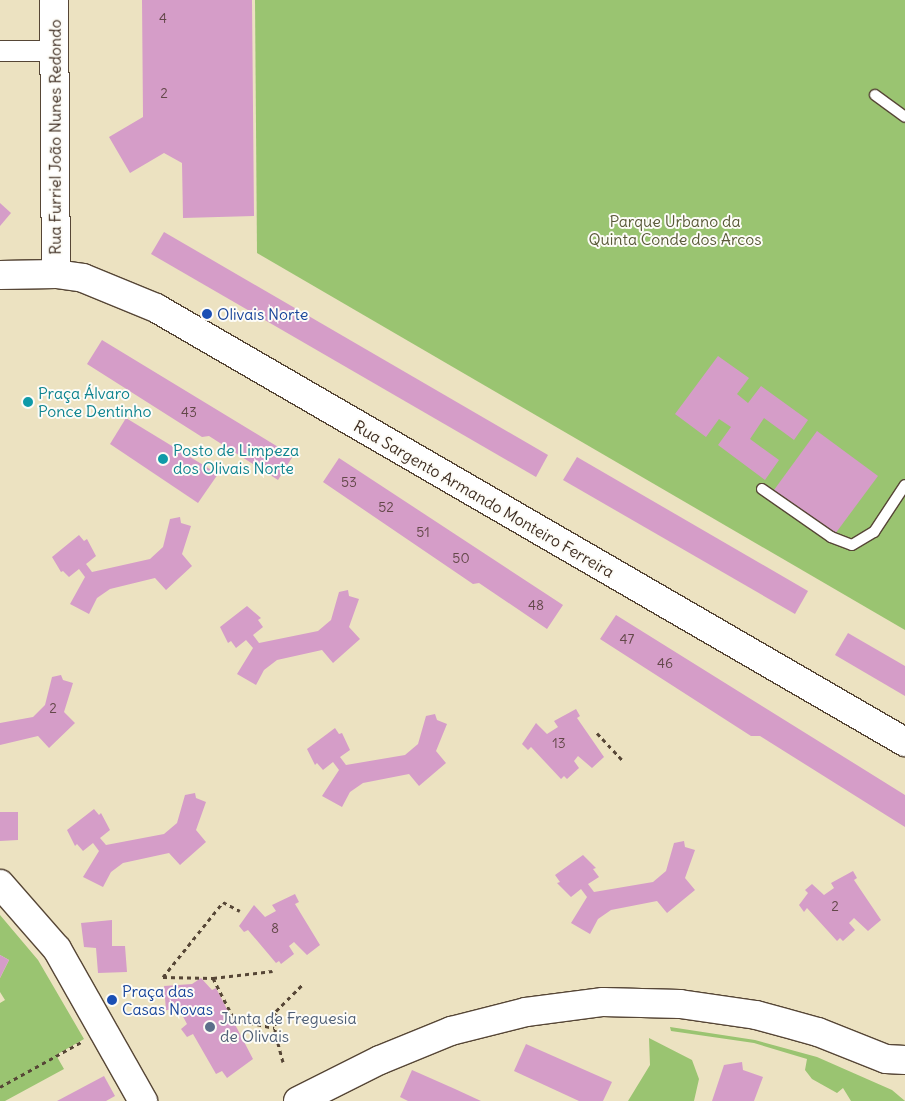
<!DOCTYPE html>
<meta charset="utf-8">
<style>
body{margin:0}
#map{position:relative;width:905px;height:1101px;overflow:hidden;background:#ece2c1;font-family:Delius,sans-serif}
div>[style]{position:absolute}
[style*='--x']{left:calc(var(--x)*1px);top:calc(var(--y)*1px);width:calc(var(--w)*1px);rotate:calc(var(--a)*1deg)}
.green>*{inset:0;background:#9ac471}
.building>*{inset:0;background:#d59dc8}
.path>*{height:3px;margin-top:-1.5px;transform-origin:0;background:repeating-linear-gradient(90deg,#564636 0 4px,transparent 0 8px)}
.roads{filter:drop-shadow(1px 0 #564636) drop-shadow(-1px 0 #564636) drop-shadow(0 1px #564636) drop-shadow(0 -1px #564636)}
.lane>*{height:10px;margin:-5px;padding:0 5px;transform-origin:5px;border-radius:5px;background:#fff}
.street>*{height:20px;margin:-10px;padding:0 10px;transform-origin:10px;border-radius:10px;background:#fff}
.secondary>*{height:28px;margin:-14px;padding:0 14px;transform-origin:14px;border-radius:14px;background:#fff}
.dots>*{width:14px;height:14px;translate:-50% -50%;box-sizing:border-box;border:2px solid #fdfcf7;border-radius:50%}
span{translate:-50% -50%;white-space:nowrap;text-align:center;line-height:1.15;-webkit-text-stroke:4px #fdfcf7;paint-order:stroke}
.number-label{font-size:14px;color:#624748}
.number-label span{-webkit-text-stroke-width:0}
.street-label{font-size:16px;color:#3b2a1e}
.park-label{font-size:16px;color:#585837}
.transit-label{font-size:16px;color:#164399}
.left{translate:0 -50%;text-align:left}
.culture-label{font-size:16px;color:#0d838f}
.service-label{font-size:16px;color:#4e5e75}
</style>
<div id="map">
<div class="green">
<div style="clip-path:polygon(255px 0,905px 0,905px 630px,257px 253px)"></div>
<div style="clip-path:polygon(0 915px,38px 960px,84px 1039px,56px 1055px,64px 1069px,5px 1101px,0 1101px,0 1003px,5px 1000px,0 992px,0 978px,9px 960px,0 955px)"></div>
<div style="clip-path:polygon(670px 1027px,755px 1040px,817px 1057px,892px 1090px,905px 1101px,851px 1101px,843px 1088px,837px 1093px,812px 1079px,805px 1070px,807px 1059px,754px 1043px,671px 1031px)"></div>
<div style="clip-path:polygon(649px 1038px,692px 1060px,699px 1079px,694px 1101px,628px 1101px,650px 1065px)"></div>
</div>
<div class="building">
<div style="clip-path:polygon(142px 0,252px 0,254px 216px,183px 218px,182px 163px,164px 153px,130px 173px,109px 137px,143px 117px)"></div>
<div style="clip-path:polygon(0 203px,11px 213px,0 226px)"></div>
<div style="clip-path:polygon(164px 232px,548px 455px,536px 477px,151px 254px)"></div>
<div style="clip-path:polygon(102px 340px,293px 456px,278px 480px,209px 436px,202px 437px,87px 364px)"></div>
<div style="clip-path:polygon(718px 356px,749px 378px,737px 394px,748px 403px,761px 386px,808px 420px,794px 440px,764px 418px,750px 439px,779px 460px,765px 480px,718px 445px,731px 427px,719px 419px,706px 437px,675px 414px)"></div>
<div style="clip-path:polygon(126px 418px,218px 474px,198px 503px,110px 444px)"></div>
<div style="clip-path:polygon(817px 431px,878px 476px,835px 534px,774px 490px)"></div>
<div style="clip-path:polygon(577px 457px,808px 591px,795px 614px,563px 480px)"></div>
<div style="clip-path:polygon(339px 458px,563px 605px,547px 629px,479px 583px,473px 584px,323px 482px)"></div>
<div style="clip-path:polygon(180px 517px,181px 523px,191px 526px,182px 554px,192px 566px,166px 590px,155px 578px,110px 589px,97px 598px,89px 614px,70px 604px,85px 577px,79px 569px,69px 577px,63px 571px,61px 572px,52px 557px,79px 535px,84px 541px,87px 539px,96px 556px,86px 564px,92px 572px,150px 559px,163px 547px,170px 519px)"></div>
<div style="clip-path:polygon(348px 590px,349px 596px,359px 599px,349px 627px,360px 639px,333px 663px,322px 650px,277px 660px,264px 670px,256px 685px,237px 674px,253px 648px,246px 640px,236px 648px,231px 641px,228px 643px,220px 627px,247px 606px,261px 618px,258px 620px,263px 627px,253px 635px,259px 643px,318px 631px,331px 620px,339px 592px)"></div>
<div style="clip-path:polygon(616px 615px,905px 795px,905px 827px,760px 736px,751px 736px,600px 639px)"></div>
<div style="clip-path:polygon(848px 633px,905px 666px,905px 696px,835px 655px)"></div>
<div style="clip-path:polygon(61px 675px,63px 680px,73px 683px,64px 712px,75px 723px,49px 748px,38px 736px,0 745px,0 723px,33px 717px,45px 705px,52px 677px)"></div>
<div style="clip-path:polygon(576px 709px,580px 716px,577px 718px,604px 757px,592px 768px,578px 756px,574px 761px,579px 768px,567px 779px,564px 776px,561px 779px,531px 747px,528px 750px,522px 744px,536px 723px,547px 734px,558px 727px,554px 721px)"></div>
<div style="clip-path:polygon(435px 714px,437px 720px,447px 724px,436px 751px,446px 763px,419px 786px,409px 774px,363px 783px,350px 792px,342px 807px,322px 796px,339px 770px,333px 762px,323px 770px,317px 763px,315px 765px,307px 749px,335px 728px,339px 734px,342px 733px,350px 750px,340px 757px,346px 765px,405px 755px,418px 744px,426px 716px)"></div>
<div style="clip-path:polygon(195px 793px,196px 798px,206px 802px,196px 830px,206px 842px,180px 865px,169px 853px,123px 863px,111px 872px,103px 887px,83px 877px,99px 851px,93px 843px,83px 851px,77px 844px,75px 846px,67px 830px,94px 809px,99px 815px,101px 813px,110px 830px,100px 838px,106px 845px,164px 834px,177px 823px,185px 795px)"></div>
<div style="clip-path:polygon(0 812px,18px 812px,18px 840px,0 841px)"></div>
<div style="clip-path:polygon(684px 841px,685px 847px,695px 850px,685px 878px,695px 890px,667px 913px,657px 901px,611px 910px,598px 919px,590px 934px,571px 923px,587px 897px,581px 889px,571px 897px,557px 883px,560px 882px,555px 875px,583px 855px,596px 868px,593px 869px,599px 877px,588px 884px,594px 892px,653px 882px,666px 871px,674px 843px)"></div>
<div style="clip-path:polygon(853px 871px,857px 878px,854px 880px,881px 920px,868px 931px,854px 918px,849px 923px,855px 930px,843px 941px,840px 938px,837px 941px,807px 908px,804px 912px,799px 905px,808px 893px,805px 890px,812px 884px,824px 895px,834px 888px,831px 883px)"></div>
<div style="clip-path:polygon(295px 894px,299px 902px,295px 904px,320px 945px,307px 955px,294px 942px,289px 946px,294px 954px,281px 964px,279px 961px,276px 963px,248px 930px,244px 932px,239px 926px,254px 905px,265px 917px,276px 911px,272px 905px)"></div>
<div style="clip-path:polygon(112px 920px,112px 946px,125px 946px,127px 972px,98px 973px,96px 948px,84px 947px,81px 923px)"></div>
<div style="clip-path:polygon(0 955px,9px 960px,0 978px)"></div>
<div style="clip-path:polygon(201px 978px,212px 990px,216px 988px,253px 1059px,227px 1078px,222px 1071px,216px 1074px,193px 1034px,187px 1037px,181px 1029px,187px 1024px,179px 1009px,166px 1010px,164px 986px,192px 984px)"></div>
<div style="clip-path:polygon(526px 1044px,612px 1082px,603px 1101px,579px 1101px,514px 1071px)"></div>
<div style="clip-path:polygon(742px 1062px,743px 1070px,763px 1077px,754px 1101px,712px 1101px,724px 1065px)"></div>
<div style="clip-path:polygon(412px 1070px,455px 1089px,481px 1101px,408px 1101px,400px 1097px)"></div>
<div style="clip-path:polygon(104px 1076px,115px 1096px,106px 1101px,57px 1101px)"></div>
</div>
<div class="path">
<div style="--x:597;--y:733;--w:37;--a:47"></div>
<div style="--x:163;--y:977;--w:50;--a:1.1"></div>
<div style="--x:213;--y:978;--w:46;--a:62.9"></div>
<div style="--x:234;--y:1019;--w:41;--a:12.7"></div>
<div style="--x:163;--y:977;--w:96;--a:-51.3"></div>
<div style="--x:223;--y:902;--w:19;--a:28"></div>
<div style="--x:213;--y:978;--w:60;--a:-6.7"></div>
<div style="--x:283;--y:1062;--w:30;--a:-105"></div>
<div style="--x:275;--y:1033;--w:22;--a:-87"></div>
<div style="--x:276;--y:1011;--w:37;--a:-45"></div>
<div style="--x:0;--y:1087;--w:95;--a:-29"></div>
</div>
<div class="roads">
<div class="lane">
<div style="--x:875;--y:95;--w:37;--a:36"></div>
<div style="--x:762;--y:489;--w:84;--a:34.8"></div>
<div style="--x:831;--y:537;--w:22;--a:21"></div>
<div style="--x:852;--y:545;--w:26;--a:-31"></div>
<div style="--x:874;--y:532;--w:56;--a:-56.6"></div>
</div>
<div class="street">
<div style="--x:0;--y:51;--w:55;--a:0"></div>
</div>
<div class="secondary">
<div style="--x:54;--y:0;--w:274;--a:89.6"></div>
<div style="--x:0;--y:275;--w:56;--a:-1"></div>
<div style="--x:56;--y:274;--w:27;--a:8"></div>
<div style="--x:83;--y:278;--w:79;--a:22.3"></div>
<div style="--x:156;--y:308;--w:866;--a:30.09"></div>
<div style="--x:0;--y:884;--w:86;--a:48.8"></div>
<div style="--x:57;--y:949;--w:175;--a:60.5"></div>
<div style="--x:298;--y:1101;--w:92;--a:-26.6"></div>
<div style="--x:380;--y:1060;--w:77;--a:-22.2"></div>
<div style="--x:451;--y:1031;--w:77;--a:-14.2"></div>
<div style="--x:526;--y:1012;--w:78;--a:-7.4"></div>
<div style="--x:603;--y:1002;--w:77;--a:1.5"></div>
<div style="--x:680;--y:1004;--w:77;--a:8.2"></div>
<div style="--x:756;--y:1015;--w:64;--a:15.3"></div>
<div style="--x:818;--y:1032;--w:73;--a:21.7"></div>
<div style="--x:886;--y:1059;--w:19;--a:3"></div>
</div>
</div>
<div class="dots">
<div style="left:207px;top:314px;background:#1a4fb4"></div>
<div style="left:28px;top:402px;background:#0f9aa8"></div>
<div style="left:163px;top:459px;background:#0f9aa8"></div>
<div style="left:112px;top:1000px;background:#1a4fb4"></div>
<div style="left:210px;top:1027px;background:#5c6f8a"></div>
</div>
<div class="number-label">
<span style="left:163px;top:18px">4</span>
<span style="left:164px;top:93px">2</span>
<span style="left:189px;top:412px">43</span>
<span style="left:349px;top:482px">53</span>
<span style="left:386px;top:507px">52</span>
<span style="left:423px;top:532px">51</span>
<span style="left:461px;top:558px">50</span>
<span style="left:536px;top:605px">48</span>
<span style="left:627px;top:639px">47</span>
<span style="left:665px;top:663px">46</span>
<span style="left:53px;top:708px">2</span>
<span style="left:559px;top:743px">13</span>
<span style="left:835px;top:906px">2</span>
<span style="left:275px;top:928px">8</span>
</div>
<div class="street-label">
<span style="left:55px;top:137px;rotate:-90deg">Rua Furriel João Nunes Redondo</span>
<span style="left:484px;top:499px;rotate:30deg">Rua Sargento Armando Monteiro Ferreira</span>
</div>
<div class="park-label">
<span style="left:675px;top:230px">Parque Urbano da<br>Quinta Conde dos Arcos</span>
</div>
<div class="transit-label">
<span class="left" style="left:217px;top:314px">Olivais Norte</span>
<span class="left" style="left:122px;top:1000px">Praça das<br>Casas Novas</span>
</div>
<div class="culture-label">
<span class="left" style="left:38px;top:402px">Praça Álvaro<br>Ponce Dentinho</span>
<span class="left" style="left:173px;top:459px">Posto de Limpeza<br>dos Olivais Norte</span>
</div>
<div class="service-label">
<span class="left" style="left:220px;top:1027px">Junta de Freguesia<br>de Olivais</span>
</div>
</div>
